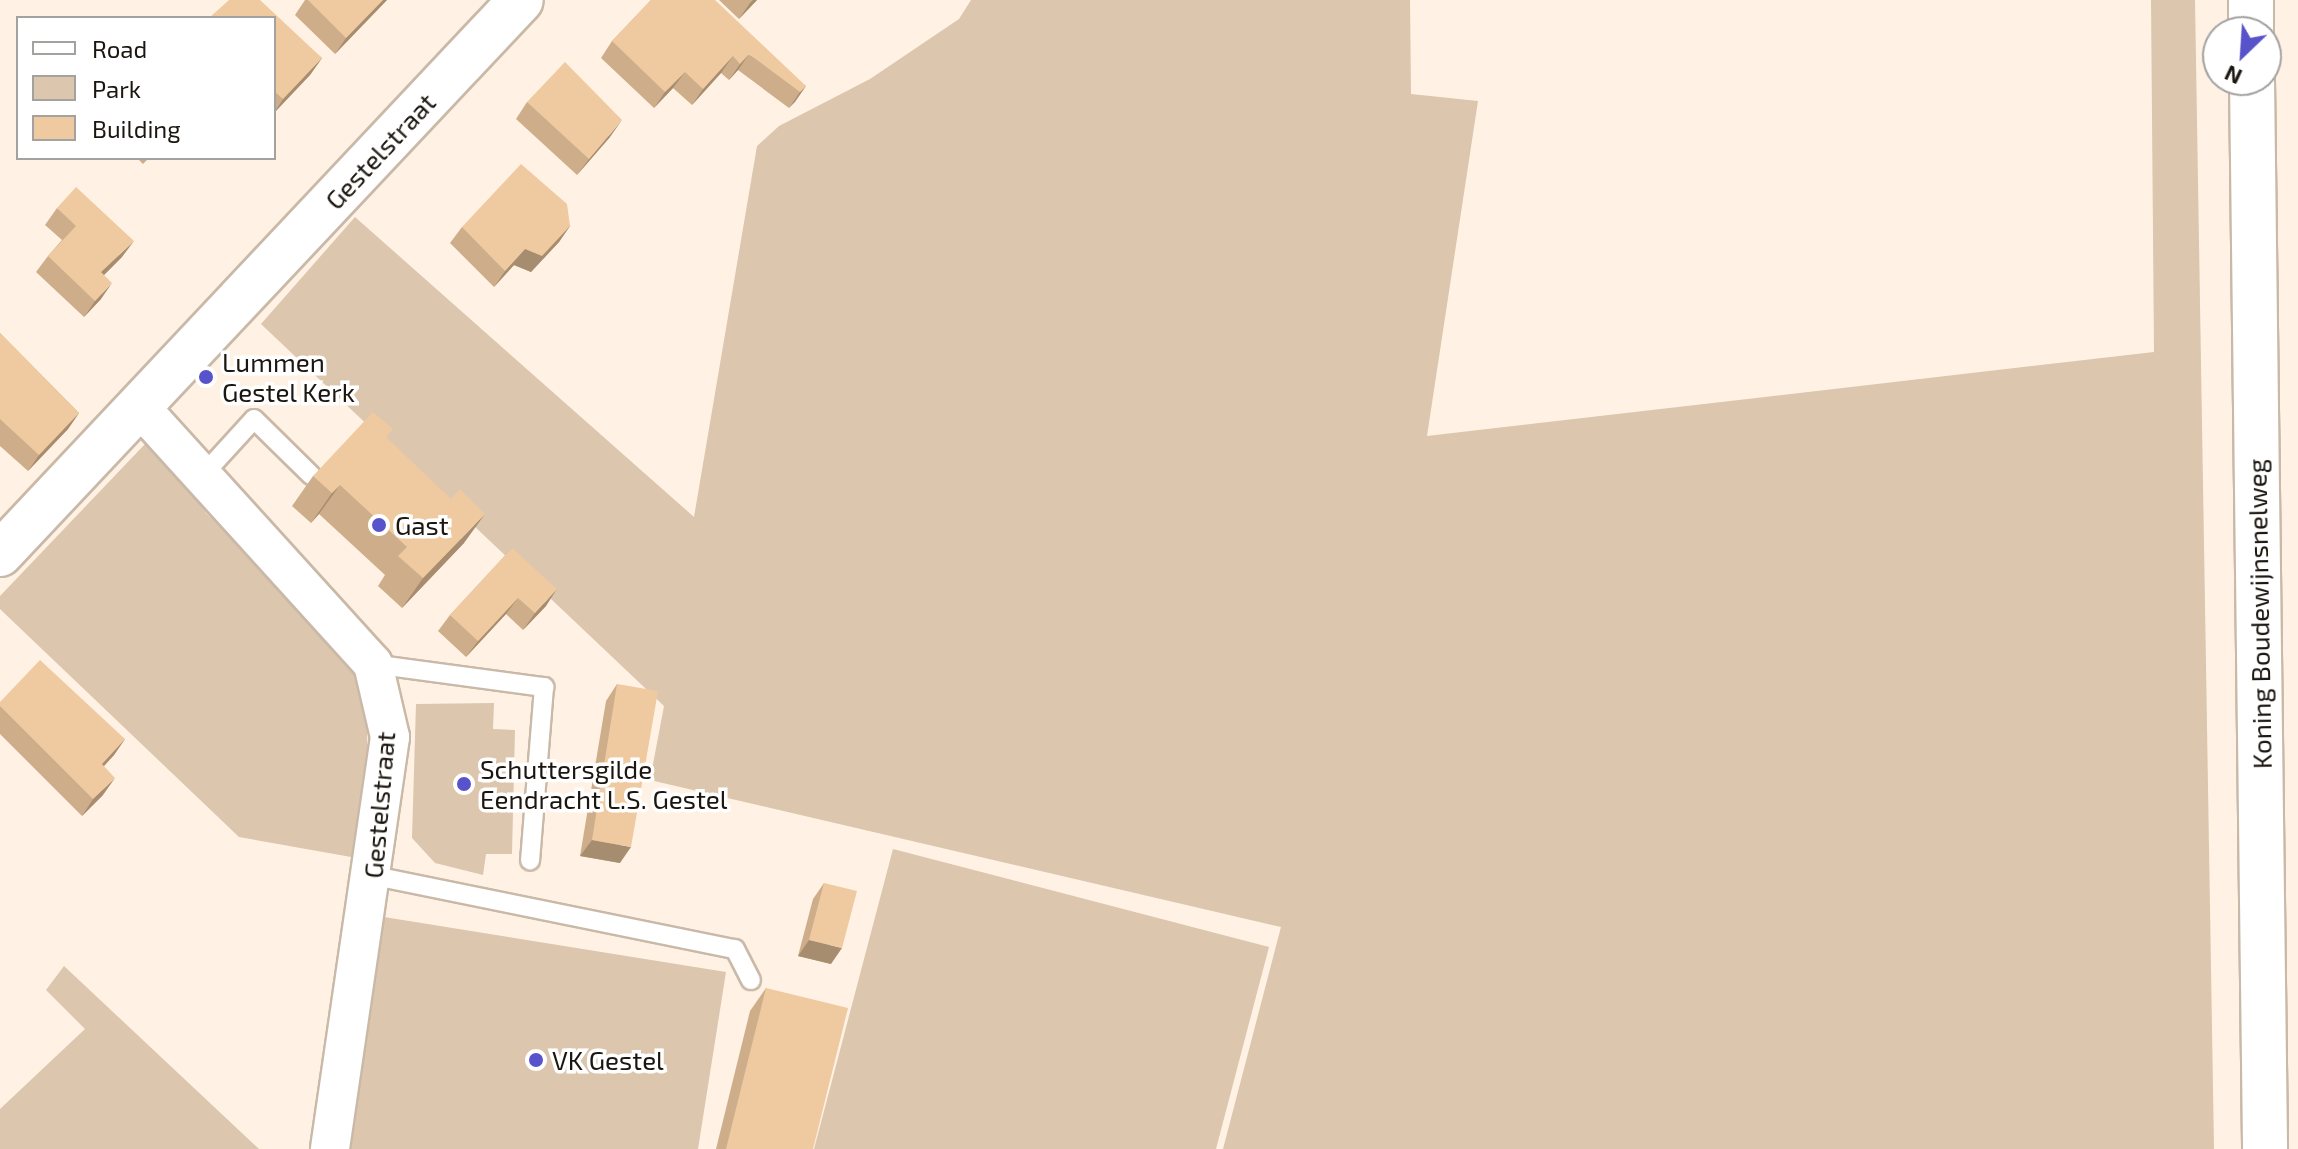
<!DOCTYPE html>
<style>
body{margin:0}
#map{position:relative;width:2298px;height:1149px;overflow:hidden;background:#fff1e3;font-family:"Exo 2",sans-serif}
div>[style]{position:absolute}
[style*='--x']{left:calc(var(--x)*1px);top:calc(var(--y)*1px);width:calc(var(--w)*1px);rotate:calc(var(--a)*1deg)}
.green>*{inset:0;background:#dcc6ad}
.roads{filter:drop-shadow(2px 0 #c9b9a8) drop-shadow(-2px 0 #c9b9a8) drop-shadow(0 2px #c9b9a8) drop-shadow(0 -2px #c9b9a8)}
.service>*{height:18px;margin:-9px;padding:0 9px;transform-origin:9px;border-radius:9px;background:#fff}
.minor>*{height:38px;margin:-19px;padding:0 19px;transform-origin:19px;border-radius:19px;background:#fff}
.secondary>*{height:44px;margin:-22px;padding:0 22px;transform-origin:22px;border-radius:22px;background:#fff}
.motorway>*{height:44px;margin:-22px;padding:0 22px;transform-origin:22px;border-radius:22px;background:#fff}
.wall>*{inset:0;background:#ceae8a}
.shaded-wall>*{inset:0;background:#a78d70}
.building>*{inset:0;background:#efcaa0}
.dots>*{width:22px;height:22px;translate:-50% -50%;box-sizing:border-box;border:4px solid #fff;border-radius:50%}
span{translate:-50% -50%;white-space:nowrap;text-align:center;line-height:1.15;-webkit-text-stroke:7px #fff;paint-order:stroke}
.street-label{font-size:26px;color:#1b160f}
.poi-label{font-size:26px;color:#1b160f}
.left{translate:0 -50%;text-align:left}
.legend{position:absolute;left:16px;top:16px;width:260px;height:144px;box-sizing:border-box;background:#fff;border:2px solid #a4a29f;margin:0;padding:10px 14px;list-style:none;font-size:24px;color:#1b160f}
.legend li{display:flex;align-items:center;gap:16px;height:40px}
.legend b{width:40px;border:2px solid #a4a29f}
.north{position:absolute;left:2202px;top:16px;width:80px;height:80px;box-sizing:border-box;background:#fff;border:2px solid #a4a29f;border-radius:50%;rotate:205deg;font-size:22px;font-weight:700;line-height:32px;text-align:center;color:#1b160f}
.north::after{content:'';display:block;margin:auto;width:28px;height:36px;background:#5853ca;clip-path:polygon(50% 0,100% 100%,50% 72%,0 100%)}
</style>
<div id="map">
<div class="green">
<div style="clip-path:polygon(971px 0,1410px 0,1411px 94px,1478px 101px,1427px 436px,2154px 352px,2151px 0,2195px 0,2214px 1149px,1223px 1149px,1281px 927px,650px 780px,664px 706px,261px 324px,355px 217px,694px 517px,757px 146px,779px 126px,870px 79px,959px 19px)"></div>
<div style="clip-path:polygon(159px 442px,206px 513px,343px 643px,359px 673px,367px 710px,368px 860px,239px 837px,0 609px,0 596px,146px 443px)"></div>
<div style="clip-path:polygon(494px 703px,493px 729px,515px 730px,512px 854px,486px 854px,483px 875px,435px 863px,412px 838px,416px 704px)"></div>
<div style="clip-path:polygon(893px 849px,1269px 947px,1216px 1149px,814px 1149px)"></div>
<div style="clip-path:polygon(384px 917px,726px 972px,698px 1149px,347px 1149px)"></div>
<div style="clip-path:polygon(64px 966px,259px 1149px,0 1149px,0 1109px,85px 1029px,46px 990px)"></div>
</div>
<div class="roads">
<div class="service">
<div style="--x:202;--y:476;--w:77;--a:-47.6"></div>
<div style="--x:254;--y:419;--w:80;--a:44.5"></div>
<div style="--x:373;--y:664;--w:173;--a:7.7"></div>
<div style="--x:544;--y:687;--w:174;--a:94.6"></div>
<div style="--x:375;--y:876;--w:367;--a:11.5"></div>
<div style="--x:735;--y:949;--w:35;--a:63"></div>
</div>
<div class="minor">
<div style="--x:139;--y:406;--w:348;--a:47.8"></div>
<div style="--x:373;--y:664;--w:75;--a:76.9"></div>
<div style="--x:390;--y:737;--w:416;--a:98.3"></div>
</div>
<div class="secondary">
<div style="--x:0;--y:554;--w:760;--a:-46.76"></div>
</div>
<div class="motorway">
<div style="--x:2251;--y:0;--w:32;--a:90"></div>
<div style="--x:2252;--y:80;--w:1069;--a:89.3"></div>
</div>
</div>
<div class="wall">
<div style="clip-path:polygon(305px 0,387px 0,335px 54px,295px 15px)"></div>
<div style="clip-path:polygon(651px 0,806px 86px,789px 108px,738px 70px,729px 80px,721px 73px,692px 105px,673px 88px,654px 108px,601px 58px,612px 41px)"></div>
<div style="clip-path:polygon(719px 0,757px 0,739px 19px)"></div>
<div style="clip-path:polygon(274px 18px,322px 58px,310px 75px,274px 113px)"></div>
<div style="clip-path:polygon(527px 102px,610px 137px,577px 175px,516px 119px)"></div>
<div style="clip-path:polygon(137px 158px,149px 158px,143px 164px)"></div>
<div style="clip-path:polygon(57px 208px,122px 257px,104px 275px,101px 299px,84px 317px,36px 272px,48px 256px,62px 240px,45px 225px)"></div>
<div style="clip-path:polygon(570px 226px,559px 242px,531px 272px,514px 265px,494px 287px,450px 243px,462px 227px)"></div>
<div style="clip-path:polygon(0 333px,79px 413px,68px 429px,28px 471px,0 446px)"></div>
<div style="clip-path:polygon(387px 438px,464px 543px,402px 608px,378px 586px,385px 575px,319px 514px,311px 523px,292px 506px,313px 476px)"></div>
<div style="clip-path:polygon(512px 548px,546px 606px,523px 630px,506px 614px,466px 657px,438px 631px,450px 615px)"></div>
<div style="clip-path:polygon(617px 684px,620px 863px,580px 856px,606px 701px)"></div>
<div style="clip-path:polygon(0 702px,125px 739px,114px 755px,104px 766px,103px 795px,82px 816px,0 734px)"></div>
<div style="clip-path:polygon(824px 883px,831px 964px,798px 956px,813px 899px)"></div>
<div style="clip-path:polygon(766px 988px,813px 1149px,716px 1149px,750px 1011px)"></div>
</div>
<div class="shaded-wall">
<div style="clip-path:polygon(383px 0,387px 0,335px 54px,346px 38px)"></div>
<div style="clip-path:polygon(753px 0,757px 0,739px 19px,750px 3px)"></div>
<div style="clip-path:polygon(749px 54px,738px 70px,729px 80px,740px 64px)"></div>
<div style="clip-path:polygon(733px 56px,721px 73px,692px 105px,703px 89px)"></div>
<div style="clip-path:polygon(322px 58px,310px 75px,274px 113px,283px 99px)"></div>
<div style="clip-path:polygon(685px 72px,673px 88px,654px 108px,665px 92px)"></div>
<div style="clip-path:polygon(806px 86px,795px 102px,789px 108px,800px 92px)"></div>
<div style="clip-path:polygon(622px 120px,610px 137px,577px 175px,589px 159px)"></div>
<div style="clip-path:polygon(570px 226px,559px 242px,531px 272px,514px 265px,494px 287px,505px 271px,525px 249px)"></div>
<div style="clip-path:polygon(134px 241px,122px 257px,90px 289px,101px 272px)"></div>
<div style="clip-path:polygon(112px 283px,101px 299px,84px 317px,95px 301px)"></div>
<div style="clip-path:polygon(79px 413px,68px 429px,28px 471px,39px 455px)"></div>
<div style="clip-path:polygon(340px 485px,319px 514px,311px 523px,332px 493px)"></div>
<div style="clip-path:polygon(485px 514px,464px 543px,402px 608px,423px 578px)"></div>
<div style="clip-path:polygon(557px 589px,546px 606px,523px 630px,535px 613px)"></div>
<div style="clip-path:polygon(518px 598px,506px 614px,466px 657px,478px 641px)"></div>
<div style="clip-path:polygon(125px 739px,114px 755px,91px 780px,102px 764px)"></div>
<div style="clip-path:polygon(115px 778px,103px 795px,82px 816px,93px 799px)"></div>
<div style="clip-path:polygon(592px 840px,631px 847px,620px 863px,580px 856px)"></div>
<div style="clip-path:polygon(809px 940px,842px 948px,831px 964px,798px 956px)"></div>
</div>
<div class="building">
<div style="clip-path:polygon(229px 0,260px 0,322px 58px,283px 99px,274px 91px,274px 18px,209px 18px)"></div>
<div style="clip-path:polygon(308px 0,383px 0,346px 38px)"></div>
<div style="clip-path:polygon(651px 0,715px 0,806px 86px,800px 92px,749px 54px,740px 64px,733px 56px,703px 89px,685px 72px,665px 92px,612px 41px)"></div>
<div style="clip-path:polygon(565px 62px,622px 120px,589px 159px,527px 102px)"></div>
<div style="clip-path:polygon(521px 164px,567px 204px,570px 226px,542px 256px,525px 249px,505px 271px,462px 227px)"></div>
<div style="clip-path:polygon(76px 187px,134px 241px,101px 272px,112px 283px,95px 301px,48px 256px,76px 226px,57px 208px)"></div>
<div style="clip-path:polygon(0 333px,79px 413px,39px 455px,0 419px)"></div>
<div style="clip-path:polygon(373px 412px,393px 429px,386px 437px,451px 499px,460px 489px,485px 514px,423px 578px,398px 556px,407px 547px,340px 485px,332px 493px,313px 476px)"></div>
<div style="clip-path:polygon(512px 548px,557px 589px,535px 613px,518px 598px,478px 641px,450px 615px)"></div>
<div style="clip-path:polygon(40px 660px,125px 739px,102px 764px,115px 778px,93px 799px,0 706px,0 702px)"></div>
<div style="clip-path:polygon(617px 684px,658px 691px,631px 847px,592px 840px)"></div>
<div style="clip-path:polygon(824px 883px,857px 891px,842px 948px,809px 940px)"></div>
<div style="clip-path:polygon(766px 988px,848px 1008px,813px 1149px,726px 1149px)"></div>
</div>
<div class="dots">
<div style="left:206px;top:377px;background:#5853ca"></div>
<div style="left:379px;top:525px;background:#5853ca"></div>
<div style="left:464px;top:784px;background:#5853ca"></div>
<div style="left:536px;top:1060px;background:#5853ca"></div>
</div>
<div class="street-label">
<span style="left:380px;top:151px;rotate:-47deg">Gestelstraat</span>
<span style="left:2259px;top:614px;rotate:-91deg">Koning Boudewijnsnelweg</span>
<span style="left:379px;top:805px;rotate:-85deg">Gestelstraat</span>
</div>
<div class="poi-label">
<span class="left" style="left:222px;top:377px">Lummen<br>Gestel Kerk</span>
<span class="left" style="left:395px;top:525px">Gast</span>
<span class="left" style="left:480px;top:784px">Schuttersgilde<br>Eendracht L.S. Gestel</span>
<span class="left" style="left:552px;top:1060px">VK Gestel</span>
</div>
<ul class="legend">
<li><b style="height:10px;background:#fff"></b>Road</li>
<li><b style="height:22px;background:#dcc6ad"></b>Park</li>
<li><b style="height:22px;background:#efcaa0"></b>Building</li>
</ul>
<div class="north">N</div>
</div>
